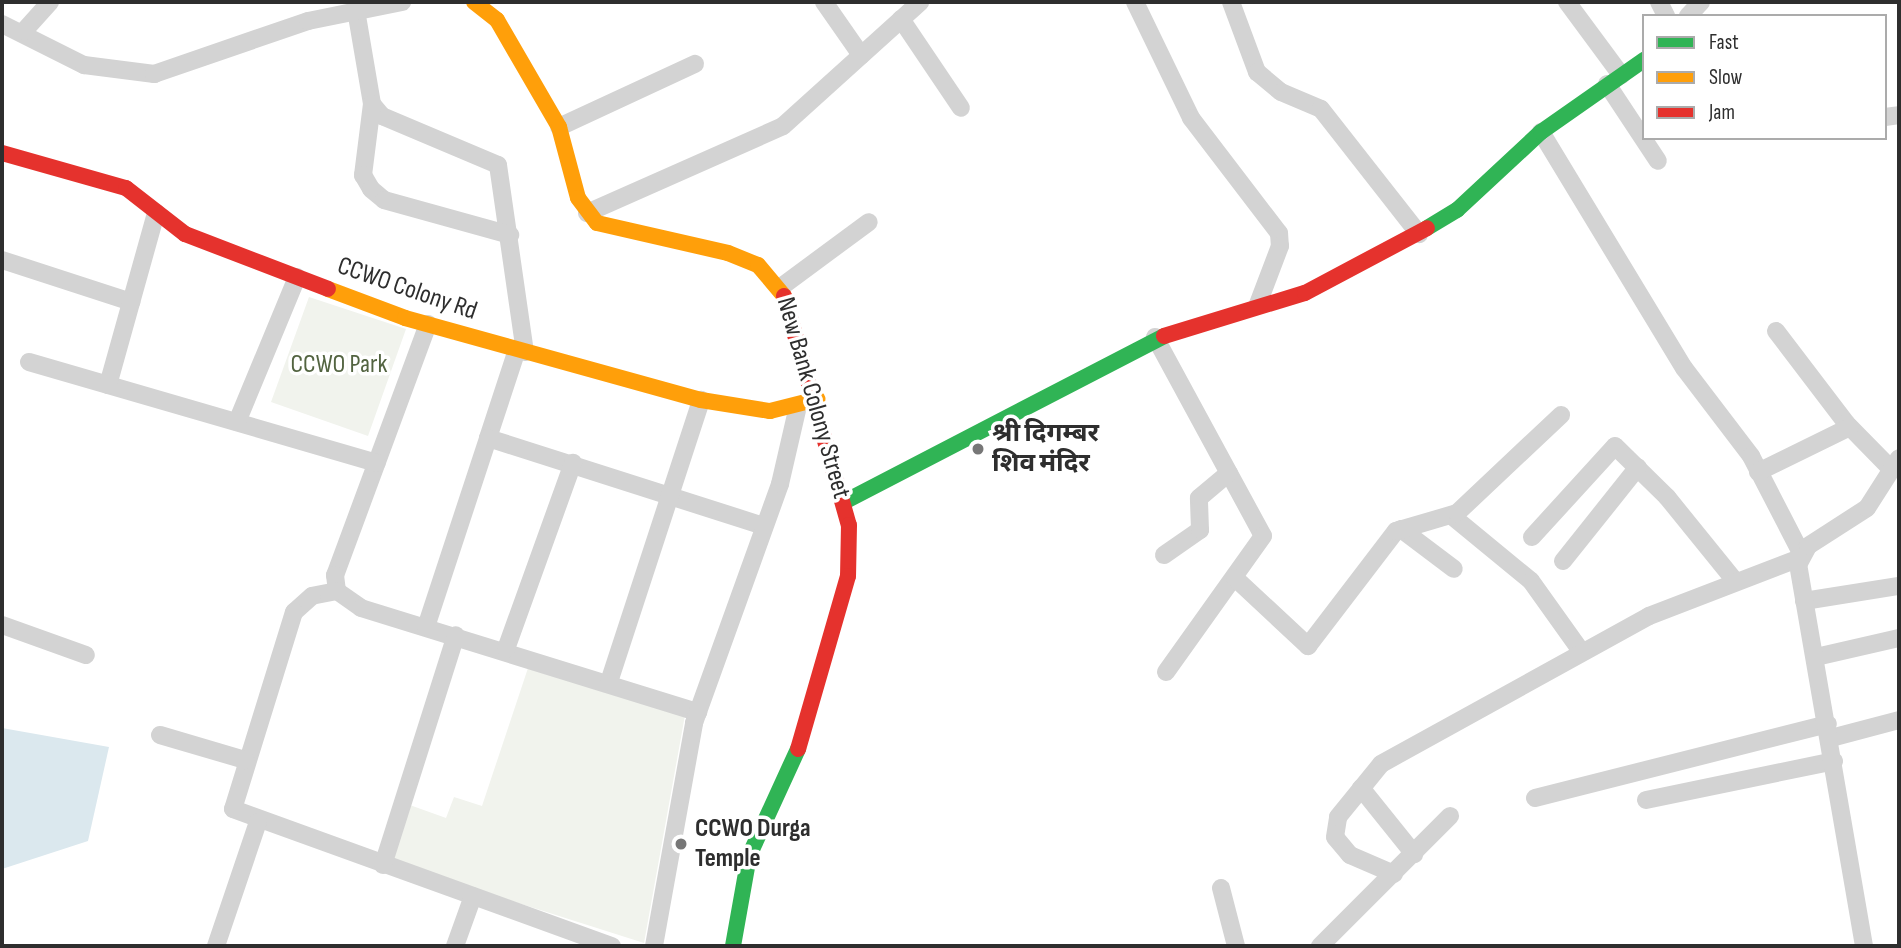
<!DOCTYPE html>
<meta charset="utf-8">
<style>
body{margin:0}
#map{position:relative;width:1901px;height:948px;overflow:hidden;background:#fff;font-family:"Sofia Sans Condensed","Noto Sans Devanagari",sans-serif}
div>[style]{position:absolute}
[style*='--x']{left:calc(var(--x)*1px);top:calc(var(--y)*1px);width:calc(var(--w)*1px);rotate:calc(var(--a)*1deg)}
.green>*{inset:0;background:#f1f3ed}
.water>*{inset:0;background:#dbe8ee}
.street>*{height:18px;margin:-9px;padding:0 9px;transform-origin:9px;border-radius:9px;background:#d3d3d3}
.fast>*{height:16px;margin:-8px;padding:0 8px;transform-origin:8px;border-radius:8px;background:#30b455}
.slow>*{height:16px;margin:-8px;padding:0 8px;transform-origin:8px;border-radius:8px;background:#ff9f0a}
.jam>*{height:16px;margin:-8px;padding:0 8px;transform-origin:8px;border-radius:8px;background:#e5322d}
.dots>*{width:19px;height:19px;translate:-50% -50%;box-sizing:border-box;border:4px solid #fff;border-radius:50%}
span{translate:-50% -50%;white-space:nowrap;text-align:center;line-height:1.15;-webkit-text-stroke:7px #fff;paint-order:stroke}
.street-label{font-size:26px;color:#2e2e2e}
.park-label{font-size:26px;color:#536441}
.poi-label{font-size:26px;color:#2e2e2e;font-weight:700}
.left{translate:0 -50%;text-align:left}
.frame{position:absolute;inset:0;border:4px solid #2e2e2e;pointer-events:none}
.legend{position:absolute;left:1642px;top:14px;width:245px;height:126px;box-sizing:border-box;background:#fff;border:2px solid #ababab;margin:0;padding:9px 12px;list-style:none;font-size:21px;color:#2e2e2e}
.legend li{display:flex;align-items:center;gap:14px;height:35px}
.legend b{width:35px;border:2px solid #ababab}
</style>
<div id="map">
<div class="green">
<div style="clip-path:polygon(309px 297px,406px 329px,368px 436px,271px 402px)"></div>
<div style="clip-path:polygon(529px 665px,685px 715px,644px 943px,390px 862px,407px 804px,446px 818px,454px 797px,482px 806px)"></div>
</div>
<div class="water">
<div style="clip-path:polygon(2px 728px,109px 747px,88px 841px,2px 869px)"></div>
</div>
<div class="street">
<div style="--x:824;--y:2;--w:65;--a:55.1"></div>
<div style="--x:1135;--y:2;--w:129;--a:64.2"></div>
<div style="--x:1191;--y:118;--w:145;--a:52.6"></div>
<div style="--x:1279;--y:233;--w:13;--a:86"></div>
<div style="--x:1280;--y:246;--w:62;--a:110.8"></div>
<div style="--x:1231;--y:2;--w:75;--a:69.6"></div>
<div style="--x:1257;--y:72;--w:31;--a:40"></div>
<div style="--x:1281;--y:92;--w:43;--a:23"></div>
<div style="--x:1321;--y:109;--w:159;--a:51.9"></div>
<div style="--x:1567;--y:2;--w:91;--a:53.5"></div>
<div style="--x:1659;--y:2;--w:16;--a:63"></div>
<div style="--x:356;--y:10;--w:95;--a:80.3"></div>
<div style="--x:372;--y:104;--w:16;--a:50"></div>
<div style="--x:382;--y:116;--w:126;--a:22.9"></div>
<div style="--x:498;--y:165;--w:189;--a:81.8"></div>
<div style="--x:1688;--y:16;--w:19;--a:-47"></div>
<div style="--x:901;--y:19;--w:107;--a:56"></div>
<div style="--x:2;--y:24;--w:92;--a:26.6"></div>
<div style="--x:84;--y:65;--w:71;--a:7.3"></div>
<div style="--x:154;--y:74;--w:163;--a:-19"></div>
<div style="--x:308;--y:21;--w:96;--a:-11.4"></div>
<div style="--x:24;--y:31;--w:39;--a:-48"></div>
<div style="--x:1607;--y:84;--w:92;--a:56.5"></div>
<div style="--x:372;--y:104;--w:72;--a:97.2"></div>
<div style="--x:363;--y:175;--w:16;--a:60"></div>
<div style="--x:371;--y:189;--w:17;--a:40"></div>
<div style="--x:384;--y:200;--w:131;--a:15.5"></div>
<div style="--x:1885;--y:117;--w:14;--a:-8"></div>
<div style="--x:559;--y:127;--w:150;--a:-24.9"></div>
<div style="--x:1541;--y:132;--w:276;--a:58.8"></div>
<div style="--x:1684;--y:368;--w:111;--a:52.7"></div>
<div style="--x:1751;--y:456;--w:109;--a:62.7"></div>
<div style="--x:587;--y:213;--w:214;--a:-23.9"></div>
<div style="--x:783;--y:126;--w:185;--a:-42.1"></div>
<div style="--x:2;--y:260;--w:136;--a:18"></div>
<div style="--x:781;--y:287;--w:109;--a:-36.5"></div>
<div style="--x:428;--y:324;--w:268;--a:110.3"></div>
<div style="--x:335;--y:575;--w:16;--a:83"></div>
<div style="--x:337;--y:591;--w:29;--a:35"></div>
<div style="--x:361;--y:608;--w:353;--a:17.2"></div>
<div style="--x:1776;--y:331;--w:116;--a:52.7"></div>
<div style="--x:1846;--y:423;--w:66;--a:45.6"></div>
<div style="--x:1155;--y:337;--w:226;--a:61.5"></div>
<div style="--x:1263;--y:536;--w:167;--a:125.5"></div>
<div style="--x:29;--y:362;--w:362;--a:16.2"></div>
<div style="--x:108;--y:385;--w:179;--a:-74.4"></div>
<div style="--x:237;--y:422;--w:157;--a:-67.5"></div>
<div style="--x:488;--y:438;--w:93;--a:-71.8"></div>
<div style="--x:1758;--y:472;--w:102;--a:-26.1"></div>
<div style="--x:1452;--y:516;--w:102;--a:39.4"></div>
<div style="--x:1531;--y:581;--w:86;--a:54.5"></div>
<div style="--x:1401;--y:529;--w:66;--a:37"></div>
<div style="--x:1532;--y:537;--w:123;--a:-47.6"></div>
<div style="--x:1615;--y:446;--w:73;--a:44.4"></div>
<div style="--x:1667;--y:497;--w:108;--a:51"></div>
<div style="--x:1164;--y:555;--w:44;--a:-34.8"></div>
<div style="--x:1200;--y:530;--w:32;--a:-92"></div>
<div style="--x:1199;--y:498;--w:39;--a:-40"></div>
<div style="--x:1563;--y:561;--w:120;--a:-51.4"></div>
<div style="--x:1235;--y:578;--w:100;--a:43"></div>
<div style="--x:1308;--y:646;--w:145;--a:-52.6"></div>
<div style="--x:1396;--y:531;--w:64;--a:-16.4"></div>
<div style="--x:1457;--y:513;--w:143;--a:-43.3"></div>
<div style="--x:337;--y:591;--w:25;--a:169"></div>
<div style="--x:312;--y:596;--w:24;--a:138"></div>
<div style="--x:294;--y:612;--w:206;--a:107.2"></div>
<div style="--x:233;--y:809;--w:403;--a:19.9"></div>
<div style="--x:1804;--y:601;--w:96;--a:-9"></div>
<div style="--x:2;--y:625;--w:89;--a:19.7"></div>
<div style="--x:426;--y:627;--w:199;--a:-71.8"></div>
<div style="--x:488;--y:438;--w:290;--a:17.7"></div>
<div style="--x:506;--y:649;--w:198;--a:-70.2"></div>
<div style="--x:1816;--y:657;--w:85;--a:-12.9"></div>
<div style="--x:609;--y:682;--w:297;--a:-71.9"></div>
<div style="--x:160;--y:735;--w:89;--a:16.4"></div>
<div style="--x:1831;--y:738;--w:70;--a:-14.8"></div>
<div style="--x:1361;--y:788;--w:85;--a:51.2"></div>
<div style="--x:1535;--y:798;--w:302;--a:-14.2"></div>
<div style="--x:1646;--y:800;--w:192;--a:-11.7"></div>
<div style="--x:383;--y:865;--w:241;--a:-72.4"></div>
<div style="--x:1394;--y:874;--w:48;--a:-156.6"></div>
<div style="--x:1350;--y:855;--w:23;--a:-130"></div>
<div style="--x:1335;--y:837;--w:20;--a:-81"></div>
<div style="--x:1338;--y:817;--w:68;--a:-50.9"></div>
<div style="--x:1381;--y:764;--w:306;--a:-28.9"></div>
<div style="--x:1649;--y:616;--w:162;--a:-21"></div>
<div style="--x:1221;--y:888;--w:60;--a:75.5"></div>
<div style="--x:216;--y:946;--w:131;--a:-71.3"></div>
<div style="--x:455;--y:946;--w:53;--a:-70.2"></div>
<div style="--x:654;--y:946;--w:227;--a:-79.8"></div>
<div style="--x:694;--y:723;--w:254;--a:-70.2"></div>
<div style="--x:780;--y:484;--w:80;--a:-77"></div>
<div style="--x:1320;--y:946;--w:184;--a:-45"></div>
<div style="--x:1864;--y:946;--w:387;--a:-99.8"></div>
<div style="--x:1798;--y:565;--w:21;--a:-62"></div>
<div style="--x:1808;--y:546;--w:70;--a:-32.8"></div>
<div style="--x:1867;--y:508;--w:59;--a:-57.4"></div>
</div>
<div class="fast">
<div style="--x:1427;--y:228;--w:35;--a:-31"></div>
<div style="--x:1457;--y:210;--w:115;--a:-42.9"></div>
<div style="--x:1541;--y:132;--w:126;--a:-35"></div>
<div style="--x:844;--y:502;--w:360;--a:-27.4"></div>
<div style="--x:733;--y:946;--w:91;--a:-79.9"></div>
<div style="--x:749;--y:856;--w:118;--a:-65.4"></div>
</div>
<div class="slow">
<div style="--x:474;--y:2;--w:29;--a:38"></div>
<div style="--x:497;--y:20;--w:124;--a:59.9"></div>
<div style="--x:559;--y:127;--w:73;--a:75"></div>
<div style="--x:578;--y:198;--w:31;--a:53"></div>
<div style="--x:597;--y:223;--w:134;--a:12.9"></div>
<div style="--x:728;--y:253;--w:32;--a:22"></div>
<div style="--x:758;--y:265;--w:40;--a:50"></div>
<div style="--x:328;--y:289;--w:82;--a:20.6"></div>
<div style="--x:405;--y:318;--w:307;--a:15.5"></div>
<div style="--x:701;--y:400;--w:70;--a:9.1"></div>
<div style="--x:770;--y:411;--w:49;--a:-14.3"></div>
</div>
<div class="jam">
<div style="--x:2;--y:153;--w:129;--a:15.8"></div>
<div style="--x:126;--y:188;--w:75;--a:37.9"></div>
<div style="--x:185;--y:234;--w:153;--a:21"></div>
<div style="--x:784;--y:296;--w:238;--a:74.2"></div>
<div style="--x:849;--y:525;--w:51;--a:91.1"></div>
<div style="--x:848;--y:576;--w:180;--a:106.1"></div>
<div style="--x:1164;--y:336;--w:147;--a:-17"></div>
<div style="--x:1305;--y:293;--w:138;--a:-28"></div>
</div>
<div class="dots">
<div style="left:978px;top:449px;background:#777"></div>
<div style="left:681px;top:844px;background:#777"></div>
</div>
<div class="street-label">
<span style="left:407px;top:289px;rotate:19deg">CCWO Colony Rd</span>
<span style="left:813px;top:398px;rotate:74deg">New Bank Colony Street</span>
</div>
<div class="park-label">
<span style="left:339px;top:365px">CCWO Park</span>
</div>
<div class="poi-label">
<span class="left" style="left:992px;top:449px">श्री दिगम्बर<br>शिव मंदिर</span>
<span class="left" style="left:695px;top:844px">CCWO Durga<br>Temple</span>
</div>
<div class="frame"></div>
<ul class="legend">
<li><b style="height:9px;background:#30b455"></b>Fast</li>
<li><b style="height:9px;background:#ff9f0a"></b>Slow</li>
<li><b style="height:9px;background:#e5322d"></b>Jam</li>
</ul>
</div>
